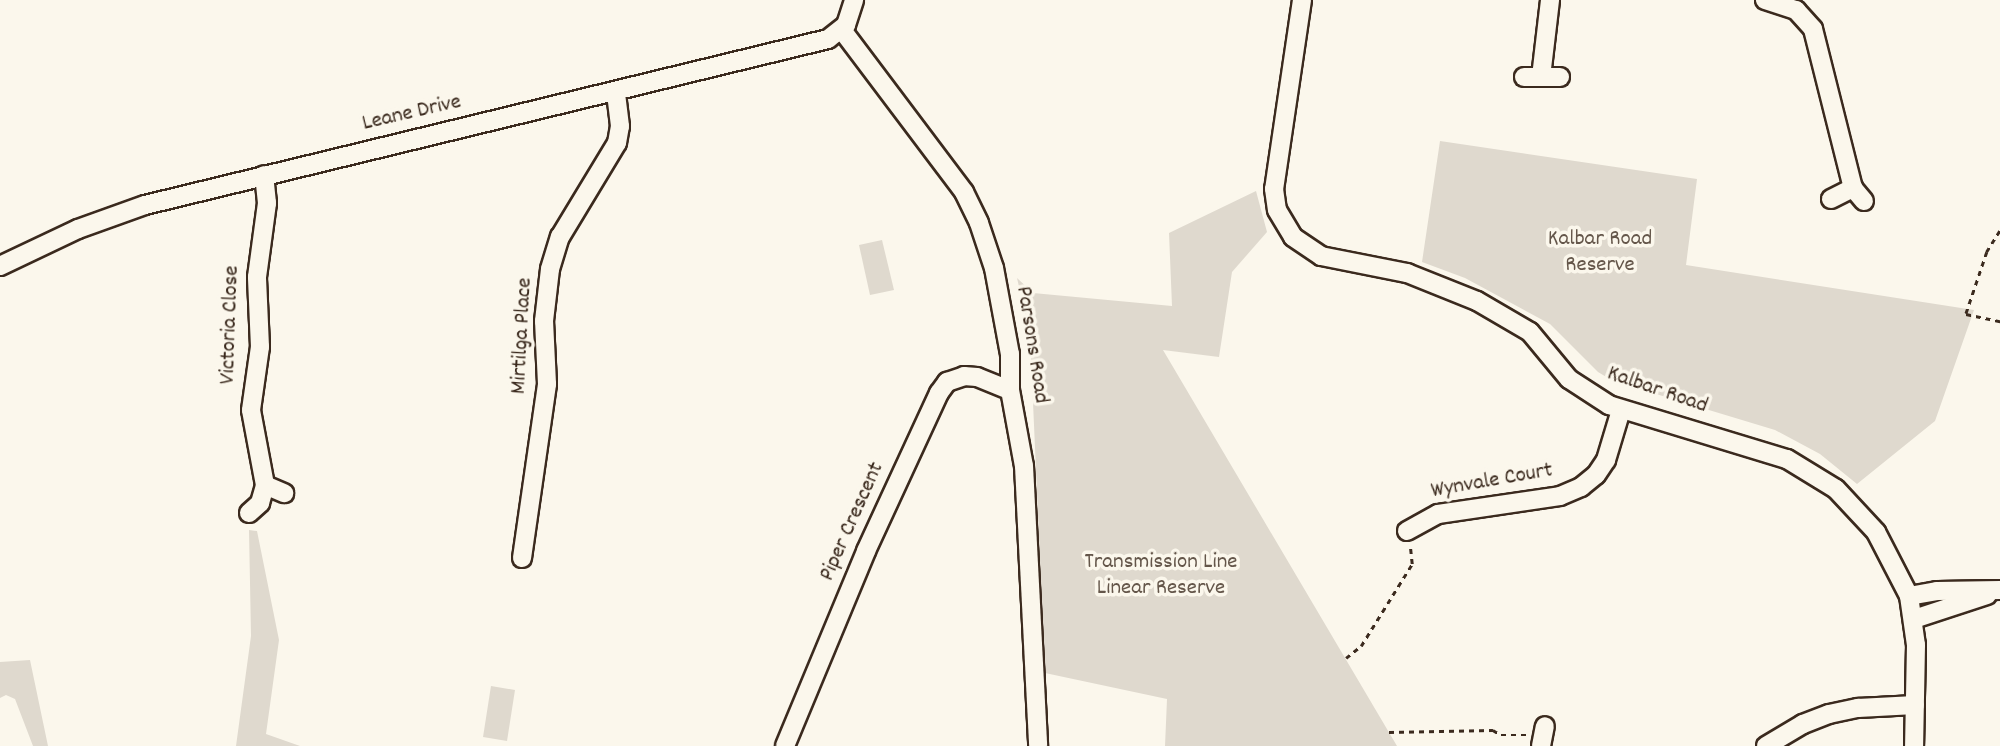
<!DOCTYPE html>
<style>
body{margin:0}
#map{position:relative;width:2000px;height:746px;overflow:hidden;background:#fbf7ec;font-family:Dekko,sans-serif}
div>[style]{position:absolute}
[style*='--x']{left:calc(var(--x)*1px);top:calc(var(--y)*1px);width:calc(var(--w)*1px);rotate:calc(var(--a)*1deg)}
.green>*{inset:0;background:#dfd9ce}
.path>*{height:2.5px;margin-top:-1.25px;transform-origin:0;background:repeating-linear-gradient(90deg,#3b2a1e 0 5px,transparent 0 10px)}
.roads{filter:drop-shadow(2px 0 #3b2a1e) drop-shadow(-2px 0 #3b2a1e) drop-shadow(0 2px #3b2a1e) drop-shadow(0 -2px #3b2a1e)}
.street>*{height:18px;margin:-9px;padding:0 9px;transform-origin:9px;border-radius:9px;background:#fbf7ec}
span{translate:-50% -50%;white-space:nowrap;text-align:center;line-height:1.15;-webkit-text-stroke:7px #fbf7ec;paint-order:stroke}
.street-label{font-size:23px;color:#3b2a1e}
.park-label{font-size:23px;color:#64564a}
</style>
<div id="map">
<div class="green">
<div style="clip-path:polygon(1440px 141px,1697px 179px,1686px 265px,1974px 310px,1935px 421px,1857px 484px,1820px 454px,1775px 430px,1613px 381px,1598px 372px,1550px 324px,1465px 278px,1422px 262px)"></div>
<div style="clip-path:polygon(1256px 191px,1267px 232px,1232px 272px,1219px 357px,1163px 350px,1397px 746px,1165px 746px,1167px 699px,1045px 673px,1030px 335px,1017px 278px,1033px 293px,1172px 306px,1169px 233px)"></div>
<div style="clip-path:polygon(882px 240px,894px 290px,870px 295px,859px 245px)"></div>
<div style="clip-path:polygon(249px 530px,257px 531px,279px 640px,266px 734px,300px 746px,236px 746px,251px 636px)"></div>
<div style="clip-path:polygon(30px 660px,48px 746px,33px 746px,15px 699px,6px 695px,0 698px,0 662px)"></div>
<div style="clip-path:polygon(491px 686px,515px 690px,507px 741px,483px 737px)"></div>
</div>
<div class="path">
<div style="--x:2000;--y:231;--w:25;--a:122"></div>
<div style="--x:1987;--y:252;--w:65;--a:108.7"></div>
<div style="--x:1966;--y:314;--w:35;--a:12"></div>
<div style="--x:1346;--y:658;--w:19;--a:-39"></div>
<div style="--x:1361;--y:646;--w:97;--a:-58.1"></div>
<div style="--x:1412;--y:564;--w:18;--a:-96"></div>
<div style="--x:1389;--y:732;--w:104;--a:-1.1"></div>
<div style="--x:1493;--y:730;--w:9;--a:32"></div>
<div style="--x:1501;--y:735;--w:27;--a:0"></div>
</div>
<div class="roads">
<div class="street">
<div style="--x:1302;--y:0;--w:191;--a:98.4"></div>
<div style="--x:1274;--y:189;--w:21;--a:82"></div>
<div style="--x:1277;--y:210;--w:31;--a:59"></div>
<div style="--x:1293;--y:237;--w:34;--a:34"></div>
<div style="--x:1321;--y:256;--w:88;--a:11.2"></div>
<div style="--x:1407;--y:273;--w:75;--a:21.8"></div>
<div style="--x:1477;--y:301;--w:61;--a:30.3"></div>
<div style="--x:1530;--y:332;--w:61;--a:50.3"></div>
<div style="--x:1569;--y:379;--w:48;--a:33"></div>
<div style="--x:1609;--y:405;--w:186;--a:16.9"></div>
<div style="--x:1787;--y:459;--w:57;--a:31.5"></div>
<div style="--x:1836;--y:489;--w:59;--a:47.1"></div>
<div style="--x:1876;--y:532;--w:72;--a:62.7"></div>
<div style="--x:1909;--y:596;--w:49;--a:81.9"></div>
<div style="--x:1916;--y:645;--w:101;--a:91.1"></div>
<div style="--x:1765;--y:0;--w:33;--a:18"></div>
<div style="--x:1796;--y:10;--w:25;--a:48"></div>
<div style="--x:1813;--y:29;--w:164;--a:75.9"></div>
<div style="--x:842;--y:30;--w:203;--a:53"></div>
<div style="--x:964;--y:192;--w:34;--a:64"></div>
<div style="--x:979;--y:223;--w:47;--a:71.6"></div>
<div style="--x:994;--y:268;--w:87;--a:79.5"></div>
<div style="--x:1010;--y:354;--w:36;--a:90"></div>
<div style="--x:1010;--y:390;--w:77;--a:79.6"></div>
<div style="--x:1024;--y:466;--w:280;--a:87.1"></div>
<div style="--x:1524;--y:77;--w:36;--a:0"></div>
<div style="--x:1541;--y:77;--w:78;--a:-83.3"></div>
<div style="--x:1831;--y:199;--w:25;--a:-27"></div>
<div style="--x:1853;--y:188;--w:17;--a:50"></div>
<div style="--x:0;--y:266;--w:86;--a:-25.4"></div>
<div style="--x:78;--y:229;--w:71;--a:-19.7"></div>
<div style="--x:145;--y:205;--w:703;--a:-13.66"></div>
<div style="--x:828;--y:39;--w:23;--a:-38"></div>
<div style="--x:846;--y:25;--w:26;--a:-72"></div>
<div style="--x:265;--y:485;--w:21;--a:23"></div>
<div style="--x:249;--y:513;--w:15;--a:-42"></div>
<div style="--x:260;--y:503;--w:19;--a:-74"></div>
<div style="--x:265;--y:485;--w:76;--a:-100.6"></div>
<div style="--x:251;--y:410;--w:64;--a:-81.9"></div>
<div style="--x:260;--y:347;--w:70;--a:-92.5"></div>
<div style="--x:257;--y:277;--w:75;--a:-82.3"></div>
<div style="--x:267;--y:203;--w:28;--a:-96"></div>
<div style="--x:1407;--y:531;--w:35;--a:-29"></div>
<div style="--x:1438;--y:514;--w:123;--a:-8.4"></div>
<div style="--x:1560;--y:496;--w:23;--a:-23"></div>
<div style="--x:1581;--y:487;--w:19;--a:-39"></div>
<div style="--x:1596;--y:475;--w:18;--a:-56"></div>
<div style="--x:1606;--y:460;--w:52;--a:-73.3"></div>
<div style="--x:522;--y:558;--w:176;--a:-81.8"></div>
<div style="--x:547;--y:384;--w:63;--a:-92.7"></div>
<div style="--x:544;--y:321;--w:52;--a:-83.4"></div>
<div style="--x:550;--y:269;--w:34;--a:-73"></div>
<div style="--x:560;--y:237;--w:110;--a:-58.8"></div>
<div style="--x:617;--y:143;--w:17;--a:-80"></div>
<div style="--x:620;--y:126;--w:35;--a:-97"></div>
<div style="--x:1909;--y:596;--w:28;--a:-10"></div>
<div style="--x:1937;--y:591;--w:63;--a:-0.9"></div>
<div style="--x:1914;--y:619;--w:77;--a:-18.2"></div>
<div style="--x:785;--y:746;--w:211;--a:-67.4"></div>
<div style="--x:866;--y:551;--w:174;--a:-65.2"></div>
<div style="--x:939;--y:393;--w:14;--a:-54"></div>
<div style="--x:947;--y:382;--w:18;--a:-19"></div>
<div style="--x:964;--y:376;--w:13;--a:4"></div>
<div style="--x:977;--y:377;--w:35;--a:22"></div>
<div style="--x:1541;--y:746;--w:20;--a:-79"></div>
<div style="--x:1766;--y:746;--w:43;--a:-30.7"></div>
<div style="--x:1803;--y:724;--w:28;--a:-21"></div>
<div style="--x:1829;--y:714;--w:30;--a:-12"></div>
<div style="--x:1858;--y:708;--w:57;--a:-3"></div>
</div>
</div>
<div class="street-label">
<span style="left:412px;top:114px;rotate:-13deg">Leane Drive</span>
<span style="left:231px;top:325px;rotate:-88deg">Victoria Close</span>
<span style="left:523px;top:336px;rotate:-87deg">Mirtilga Place</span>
<span style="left:1031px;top:345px;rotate:81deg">Parsons Road</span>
<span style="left:1657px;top:391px;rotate:19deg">Kalbar Road</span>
<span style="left:1492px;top:482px;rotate:-10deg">Wynvale Court</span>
<span style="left:853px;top:522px;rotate:-66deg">Piper Crescent</span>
</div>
<div class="park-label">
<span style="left:1600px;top:253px">Kalbar Road<br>Reserve</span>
<span style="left:1161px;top:576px">Transmission Line<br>Linear Reserve</span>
</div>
</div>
